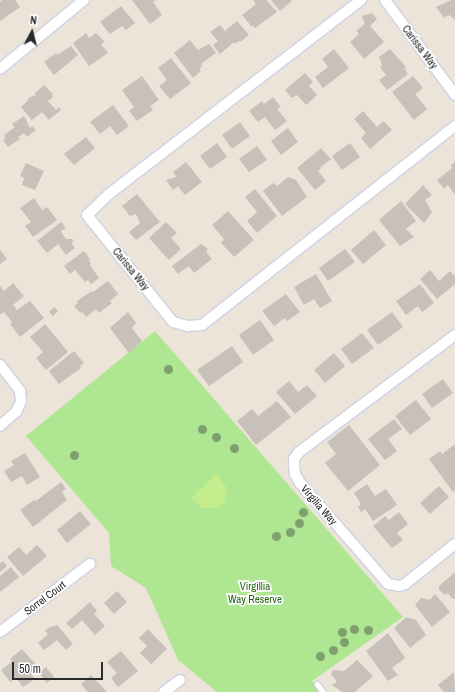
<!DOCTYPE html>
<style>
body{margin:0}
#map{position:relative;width:455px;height:692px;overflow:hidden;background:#ece4d9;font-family:"Archivo Narrow",sans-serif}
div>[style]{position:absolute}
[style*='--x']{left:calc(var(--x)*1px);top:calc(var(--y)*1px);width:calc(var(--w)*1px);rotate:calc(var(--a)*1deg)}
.green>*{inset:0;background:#aee692}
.pitch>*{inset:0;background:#c4ee8d}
.building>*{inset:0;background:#c7c1b9}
.roads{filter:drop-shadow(1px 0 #cfd2e3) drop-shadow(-1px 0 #cfd2e3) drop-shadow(0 1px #cfd2e3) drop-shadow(0 -1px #cfd2e3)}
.lane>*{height:5px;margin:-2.5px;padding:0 2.5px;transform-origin:2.5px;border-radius:2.5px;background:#fff}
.street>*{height:10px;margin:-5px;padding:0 5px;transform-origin:5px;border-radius:5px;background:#fff}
.trees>*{width:9px;height:9px;margin:-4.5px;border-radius:50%;background:#7fa06e}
span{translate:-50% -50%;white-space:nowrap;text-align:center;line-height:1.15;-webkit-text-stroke:3.5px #fff;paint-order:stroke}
.street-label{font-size:11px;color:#292929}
.park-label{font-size:11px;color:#266816}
.north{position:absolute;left:12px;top:12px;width:40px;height:40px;-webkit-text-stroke:3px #fff;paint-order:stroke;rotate:7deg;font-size:11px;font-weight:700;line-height:16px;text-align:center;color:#292929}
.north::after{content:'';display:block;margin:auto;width:14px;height:18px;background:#292929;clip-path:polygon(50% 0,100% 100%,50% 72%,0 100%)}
.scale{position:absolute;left:12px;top:662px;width:91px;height:18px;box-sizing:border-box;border:2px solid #292929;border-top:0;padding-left:5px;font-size:12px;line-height:14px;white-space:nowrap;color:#292929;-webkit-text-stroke:3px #fff;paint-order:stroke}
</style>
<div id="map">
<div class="green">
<div style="clip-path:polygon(155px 331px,403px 617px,312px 681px,320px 692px,217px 692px,178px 660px,146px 588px,111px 566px,109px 533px,26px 436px)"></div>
</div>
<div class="pitch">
<div style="clip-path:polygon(217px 473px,227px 489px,225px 502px,216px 508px,202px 508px,191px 498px)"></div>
</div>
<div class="building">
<div style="clip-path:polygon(2px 0,15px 0,20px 7px,0 21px,0 2px)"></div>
<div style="clip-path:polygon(132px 0,156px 0,153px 2px,162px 15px,150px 24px)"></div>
<div style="clip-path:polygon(253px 0,266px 0,277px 12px,255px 28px,253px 25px,252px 27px,242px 15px,256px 4px)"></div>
<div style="clip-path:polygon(271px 0,291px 0,292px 1px,280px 11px)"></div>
<div style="clip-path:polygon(451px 0,455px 0,455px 20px,449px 15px,444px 18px,436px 7px)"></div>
<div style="clip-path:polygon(121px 6px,135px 23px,126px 30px,122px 26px,110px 34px,100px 22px)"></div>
<div style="clip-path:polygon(372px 13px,377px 19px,370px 26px,384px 42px,364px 59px,350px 42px,359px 34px,356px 31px,365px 24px,362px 16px)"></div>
<div style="clip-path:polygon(237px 21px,249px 35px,240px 42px,239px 41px,235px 44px,234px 42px,220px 54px,213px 45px,218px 41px,210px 32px,220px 25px,225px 31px)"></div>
<div style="clip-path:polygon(86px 33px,89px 38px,96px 33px,105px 42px,101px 44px,108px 53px,89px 66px,73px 43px)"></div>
<div style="clip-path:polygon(190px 40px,198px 50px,209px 44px,216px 53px,201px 64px,202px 66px,199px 69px,201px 71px,193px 78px,174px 53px)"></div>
<div style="clip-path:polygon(71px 46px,78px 55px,54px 75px,44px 62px,56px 53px,57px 55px)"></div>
<div style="clip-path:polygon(334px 49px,349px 68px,323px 88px,315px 77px,328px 67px,322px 59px)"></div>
<div style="clip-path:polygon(390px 49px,406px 67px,404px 68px,408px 74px,387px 90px,379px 80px,386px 75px,380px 67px,382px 65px,379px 57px)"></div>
<div style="clip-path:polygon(171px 58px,191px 83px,170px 99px,159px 86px,167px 80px,158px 68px)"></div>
<div style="clip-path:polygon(305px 73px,313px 82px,309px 86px,317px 95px,306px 105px,297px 95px,292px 98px,285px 90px)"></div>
<div style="clip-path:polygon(142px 76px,159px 100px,150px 106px,153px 110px,137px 121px,129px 111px,134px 107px,122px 90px)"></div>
<div style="clip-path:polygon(413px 76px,423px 88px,415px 94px,427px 109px,414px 120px,392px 92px)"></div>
<div style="clip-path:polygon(44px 85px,53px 94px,52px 98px,48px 101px,56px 110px,59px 107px,61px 110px,49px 120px,42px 112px,32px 120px,21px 107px,28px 100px,28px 98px,36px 95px,35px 93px)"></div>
<div style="clip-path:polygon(273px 97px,281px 107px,277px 109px,287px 121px,275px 130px,265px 117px,258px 122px,249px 111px,262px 101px,264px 104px)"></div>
<div style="clip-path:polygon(113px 105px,129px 126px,117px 135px,110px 126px,100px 134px,90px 122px)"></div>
<div style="clip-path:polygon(363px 111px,377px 127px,384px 121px,392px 130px,370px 149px,361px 138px,366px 133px,354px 119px)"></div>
<div style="clip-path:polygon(24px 116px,30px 128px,32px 126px,36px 130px,27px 137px,24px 133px,18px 137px,20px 139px,8px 147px,3px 140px,6px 138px,4px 135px,15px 127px,12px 124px)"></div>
<div style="clip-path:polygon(240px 122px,250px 136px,232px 149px,222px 135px)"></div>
<div style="clip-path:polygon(288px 128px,298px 142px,281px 155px,271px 141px)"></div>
<div style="clip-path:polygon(86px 137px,95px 148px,74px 165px,64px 154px)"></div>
<div style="clip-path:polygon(217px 143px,227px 157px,210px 169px,200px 156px)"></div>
<div style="clip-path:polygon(350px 143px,360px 157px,342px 170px,332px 156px)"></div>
<div style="clip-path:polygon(257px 146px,267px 160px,249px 172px,239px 159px)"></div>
<div style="clip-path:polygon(321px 148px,331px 159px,320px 168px,321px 169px,318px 171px,326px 181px,315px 190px,297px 168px)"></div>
<div style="clip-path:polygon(186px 162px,202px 182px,185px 195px,178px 186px,173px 190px,166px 180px,176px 177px,173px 172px)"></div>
<div style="clip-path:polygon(455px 162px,455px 195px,448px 185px,444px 189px,437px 180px,452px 168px,451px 165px)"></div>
<div style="clip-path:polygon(26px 163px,44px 171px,35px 190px,22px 185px,24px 178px,20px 176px)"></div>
<div style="clip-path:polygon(288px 177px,296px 180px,307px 197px,282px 216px,263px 191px,273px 183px,277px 186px)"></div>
<div style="clip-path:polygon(423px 185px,432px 195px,425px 200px,432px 212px,424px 223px,405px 204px)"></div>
<div style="clip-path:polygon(255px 189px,277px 216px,257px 233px,247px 221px,257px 212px,245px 197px)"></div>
<div style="clip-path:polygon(137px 194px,160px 222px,136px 240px,129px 232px,140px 223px,136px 214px,130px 216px,122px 206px)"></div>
<div style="clip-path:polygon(34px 198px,42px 210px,47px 207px,57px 220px,33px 237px,25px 226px,31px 222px,20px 208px)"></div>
<div style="clip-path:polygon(401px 201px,416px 221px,406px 229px,414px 237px,400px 246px,379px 220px)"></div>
<div style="clip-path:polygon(228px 211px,254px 240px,234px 257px,221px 243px,224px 239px,212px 225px)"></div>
<div style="clip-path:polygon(61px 222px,66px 228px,61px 231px,63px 235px,66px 239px,72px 239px,74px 241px,71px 242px,75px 248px,66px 255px,58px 244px,47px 253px,37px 241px)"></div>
<div style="clip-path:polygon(166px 222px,177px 233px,171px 238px,181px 249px,169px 260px,149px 238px)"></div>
<div style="clip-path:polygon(374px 230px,386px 245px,363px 264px,351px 250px)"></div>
<div style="clip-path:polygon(201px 244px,208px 249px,206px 252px,212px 259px,194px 273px,189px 266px,178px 274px,172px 266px)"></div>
<div style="clip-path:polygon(345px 249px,355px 262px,328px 281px,319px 268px)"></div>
<div style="clip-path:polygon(0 250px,7px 259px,0 264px)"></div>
<div style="clip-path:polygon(84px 251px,90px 259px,89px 260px,91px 264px,90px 265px,99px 278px,91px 284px,88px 280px,85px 282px,75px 270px,70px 274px,64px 266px)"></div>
<div style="clip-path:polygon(430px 270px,439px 281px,450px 271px,455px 276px,455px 284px,437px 299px,420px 279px)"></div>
<div style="clip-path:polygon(316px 274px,332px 301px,320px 308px,314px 299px,304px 305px,294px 287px)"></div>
<div style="clip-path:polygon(108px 281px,118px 294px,110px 301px,112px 303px,99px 313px,96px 309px,86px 317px,82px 312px,80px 313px,74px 306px,78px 303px,77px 301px,92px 291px,93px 292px)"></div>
<div style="clip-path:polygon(13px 283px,24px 296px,13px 305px,17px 310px,30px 301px,44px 318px,20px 337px,10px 324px,12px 322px,4px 312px,1px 314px,0 313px,0 286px,4px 291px)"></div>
<div style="clip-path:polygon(420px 284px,434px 303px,422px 312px,418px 306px,406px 315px,396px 301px)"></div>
<div style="clip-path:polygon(286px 294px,300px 312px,287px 321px,285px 318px,274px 326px,262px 311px)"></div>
<div style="clip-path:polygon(54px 307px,58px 311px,53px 316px,49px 312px)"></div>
<div style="clip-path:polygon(128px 312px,136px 323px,132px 328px,142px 341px,129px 353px,110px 328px)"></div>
<div style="clip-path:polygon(392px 312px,403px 327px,378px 345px,367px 330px)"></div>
<div style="clip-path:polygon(260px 320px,274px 340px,253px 355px,239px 335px)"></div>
<div style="clip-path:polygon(45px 324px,68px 352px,46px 370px,36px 358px,43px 352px,30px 337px)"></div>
<div style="clip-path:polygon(362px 333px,374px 348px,352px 364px,341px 349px)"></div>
<div style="clip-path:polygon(232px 346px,243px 362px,209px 386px,197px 370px)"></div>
<div style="clip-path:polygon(74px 351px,84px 363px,80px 366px,81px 368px,59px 384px,49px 371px)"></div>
<div style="clip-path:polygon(334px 353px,345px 366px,325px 383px,314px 370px)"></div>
<div style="clip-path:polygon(443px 379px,453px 393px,432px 408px,422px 394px)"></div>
<div style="clip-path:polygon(289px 381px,298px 392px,307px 385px,317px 396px,295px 414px,276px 392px)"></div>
<div style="clip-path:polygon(416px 400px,431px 419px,410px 435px,395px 416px)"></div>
<div style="clip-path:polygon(277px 401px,291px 417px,256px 445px,237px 421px,252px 409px,258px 416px)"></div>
<div style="clip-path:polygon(394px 419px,402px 429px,388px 439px,397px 451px,385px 460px,368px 439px)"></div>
<div style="clip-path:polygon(349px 425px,380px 465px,348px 491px,325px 463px,336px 454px,327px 442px)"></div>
<div style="clip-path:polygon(455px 444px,455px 490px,453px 492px,429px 459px,440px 451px,442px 454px)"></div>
<div style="clip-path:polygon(25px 453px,40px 477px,27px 485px,22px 476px,11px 482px,4px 471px,14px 465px,11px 461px)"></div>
<div style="clip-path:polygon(61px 482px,66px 489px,62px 492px,67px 500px,33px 527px,20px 510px,34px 500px,36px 501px)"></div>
<div style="clip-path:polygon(367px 484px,375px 496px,386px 489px,397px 505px,373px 521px,365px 509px,361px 512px,358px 507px,361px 504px,354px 493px)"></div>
<div style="clip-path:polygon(439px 486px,449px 497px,430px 514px,420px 503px)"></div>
<div style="clip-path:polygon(80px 511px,91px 524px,67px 543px,57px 530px)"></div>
<div style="clip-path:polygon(399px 512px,408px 524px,397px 533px,403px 540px,392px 548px,373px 526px,385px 516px,389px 520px)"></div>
<div style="clip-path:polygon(37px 545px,47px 556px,23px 576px,7px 557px,19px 547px,26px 555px)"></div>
<div style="clip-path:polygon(3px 561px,7px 566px,0 572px,0 563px)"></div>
<div style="clip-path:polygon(11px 567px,19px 577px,0 592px,0 576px)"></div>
<div style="clip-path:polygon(455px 572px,455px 599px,453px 599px,447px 593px,445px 595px,439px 590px,439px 586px)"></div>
<div style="clip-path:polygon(117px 591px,127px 602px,114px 614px,104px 603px)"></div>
<div style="clip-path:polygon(435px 594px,450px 612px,432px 627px,415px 605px,421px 598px,430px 600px)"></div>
<div style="clip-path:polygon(90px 602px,97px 611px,94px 614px,105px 626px,95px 635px,82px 620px,72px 629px,66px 623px)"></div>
<div style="clip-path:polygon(406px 617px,416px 620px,426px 635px,410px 648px,394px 628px)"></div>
<div style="clip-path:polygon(57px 625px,73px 644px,66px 650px,57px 640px,44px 650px,38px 643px,48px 634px,45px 631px,50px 627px)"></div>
<div style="clip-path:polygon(148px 629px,167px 649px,151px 664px,140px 653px,147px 646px,139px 638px)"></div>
<div style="clip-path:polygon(388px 633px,405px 658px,392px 668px,398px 675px,388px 681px,366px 651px)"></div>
<div style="clip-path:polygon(22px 649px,38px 667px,30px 673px,35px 679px,23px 687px,16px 678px,10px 682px,1px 670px,12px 662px,10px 659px)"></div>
<div style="clip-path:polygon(121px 651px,138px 671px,118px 687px,111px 678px,117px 673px,107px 662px)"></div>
<div style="clip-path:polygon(357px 660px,373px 676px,355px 692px,342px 692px,332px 685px,337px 682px,331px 674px,333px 670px,344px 671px)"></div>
<div style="clip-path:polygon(46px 667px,54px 677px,47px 683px,39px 673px)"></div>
<div style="clip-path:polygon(454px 672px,455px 692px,444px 692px,438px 685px)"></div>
<div style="clip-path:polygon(91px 675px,107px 692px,88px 692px,81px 684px)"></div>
</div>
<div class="roads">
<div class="lane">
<div style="--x:317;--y:684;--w:10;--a:53"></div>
</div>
<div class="street">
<div style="--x:361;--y:0;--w:318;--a:142.4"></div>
<div style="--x:109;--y:194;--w:30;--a:136"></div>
<div style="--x:87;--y:215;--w:137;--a:51.2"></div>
<div style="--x:173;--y:322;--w:16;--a:15"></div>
<div style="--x:188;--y:326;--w:14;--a:-4"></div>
<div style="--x:202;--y:325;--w:322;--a:-38.2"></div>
<div style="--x:385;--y:0;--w:118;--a:53.6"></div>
<div style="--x:0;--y:69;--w:109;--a:-39.4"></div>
<div style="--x:455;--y:335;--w:195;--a:143.1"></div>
<div style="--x:299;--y:452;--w:9;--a:126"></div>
<div style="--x:294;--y:459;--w:6;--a:90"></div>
<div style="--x:294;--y:465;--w:9;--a:84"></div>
<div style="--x:295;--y:474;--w:10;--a:61"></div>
<div style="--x:300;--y:483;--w:134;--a:48.9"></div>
<div style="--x:388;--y:584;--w:11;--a:10"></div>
<div style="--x:399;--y:586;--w:6;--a:-18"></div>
<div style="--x:405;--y:584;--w:64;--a:-38.7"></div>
<div style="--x:0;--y:365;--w:33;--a:52"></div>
<div style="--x:20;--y:391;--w:10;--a:84"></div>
<div style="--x:21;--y:401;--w:11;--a:112"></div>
<div style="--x:17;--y:411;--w:23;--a:139"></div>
<div style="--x:0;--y:632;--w:113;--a:-37.1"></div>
<div style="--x:164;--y:692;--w:20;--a:-37"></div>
</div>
</div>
<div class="trees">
<div style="left:168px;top:369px"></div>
<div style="left:202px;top:429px"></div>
<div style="left:216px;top:437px"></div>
<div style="left:234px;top:448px"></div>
<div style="left:74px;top:455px"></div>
<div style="left:303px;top:512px"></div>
<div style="left:299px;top:523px"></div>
<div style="left:290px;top:532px"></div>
<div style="left:276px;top:536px"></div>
<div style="left:354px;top:629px"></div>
<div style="left:368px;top:630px"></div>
<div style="left:342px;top:632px"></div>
<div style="left:344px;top:642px"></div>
<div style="left:333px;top:650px"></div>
<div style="left:320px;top:656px"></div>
</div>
<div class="street-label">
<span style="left:420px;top:47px;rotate:53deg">Carissa Way</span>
<span style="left:131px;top:269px;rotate:51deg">Carissa Way</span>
<span style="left:319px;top:505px;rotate:49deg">Virgilia Way</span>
<span style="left:45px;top:598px;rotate:-37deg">Sorrel Court</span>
</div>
<div class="park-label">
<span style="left:255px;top:593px">Virgillia<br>Way Reserve</span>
</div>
<div class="north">N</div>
<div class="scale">50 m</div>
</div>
